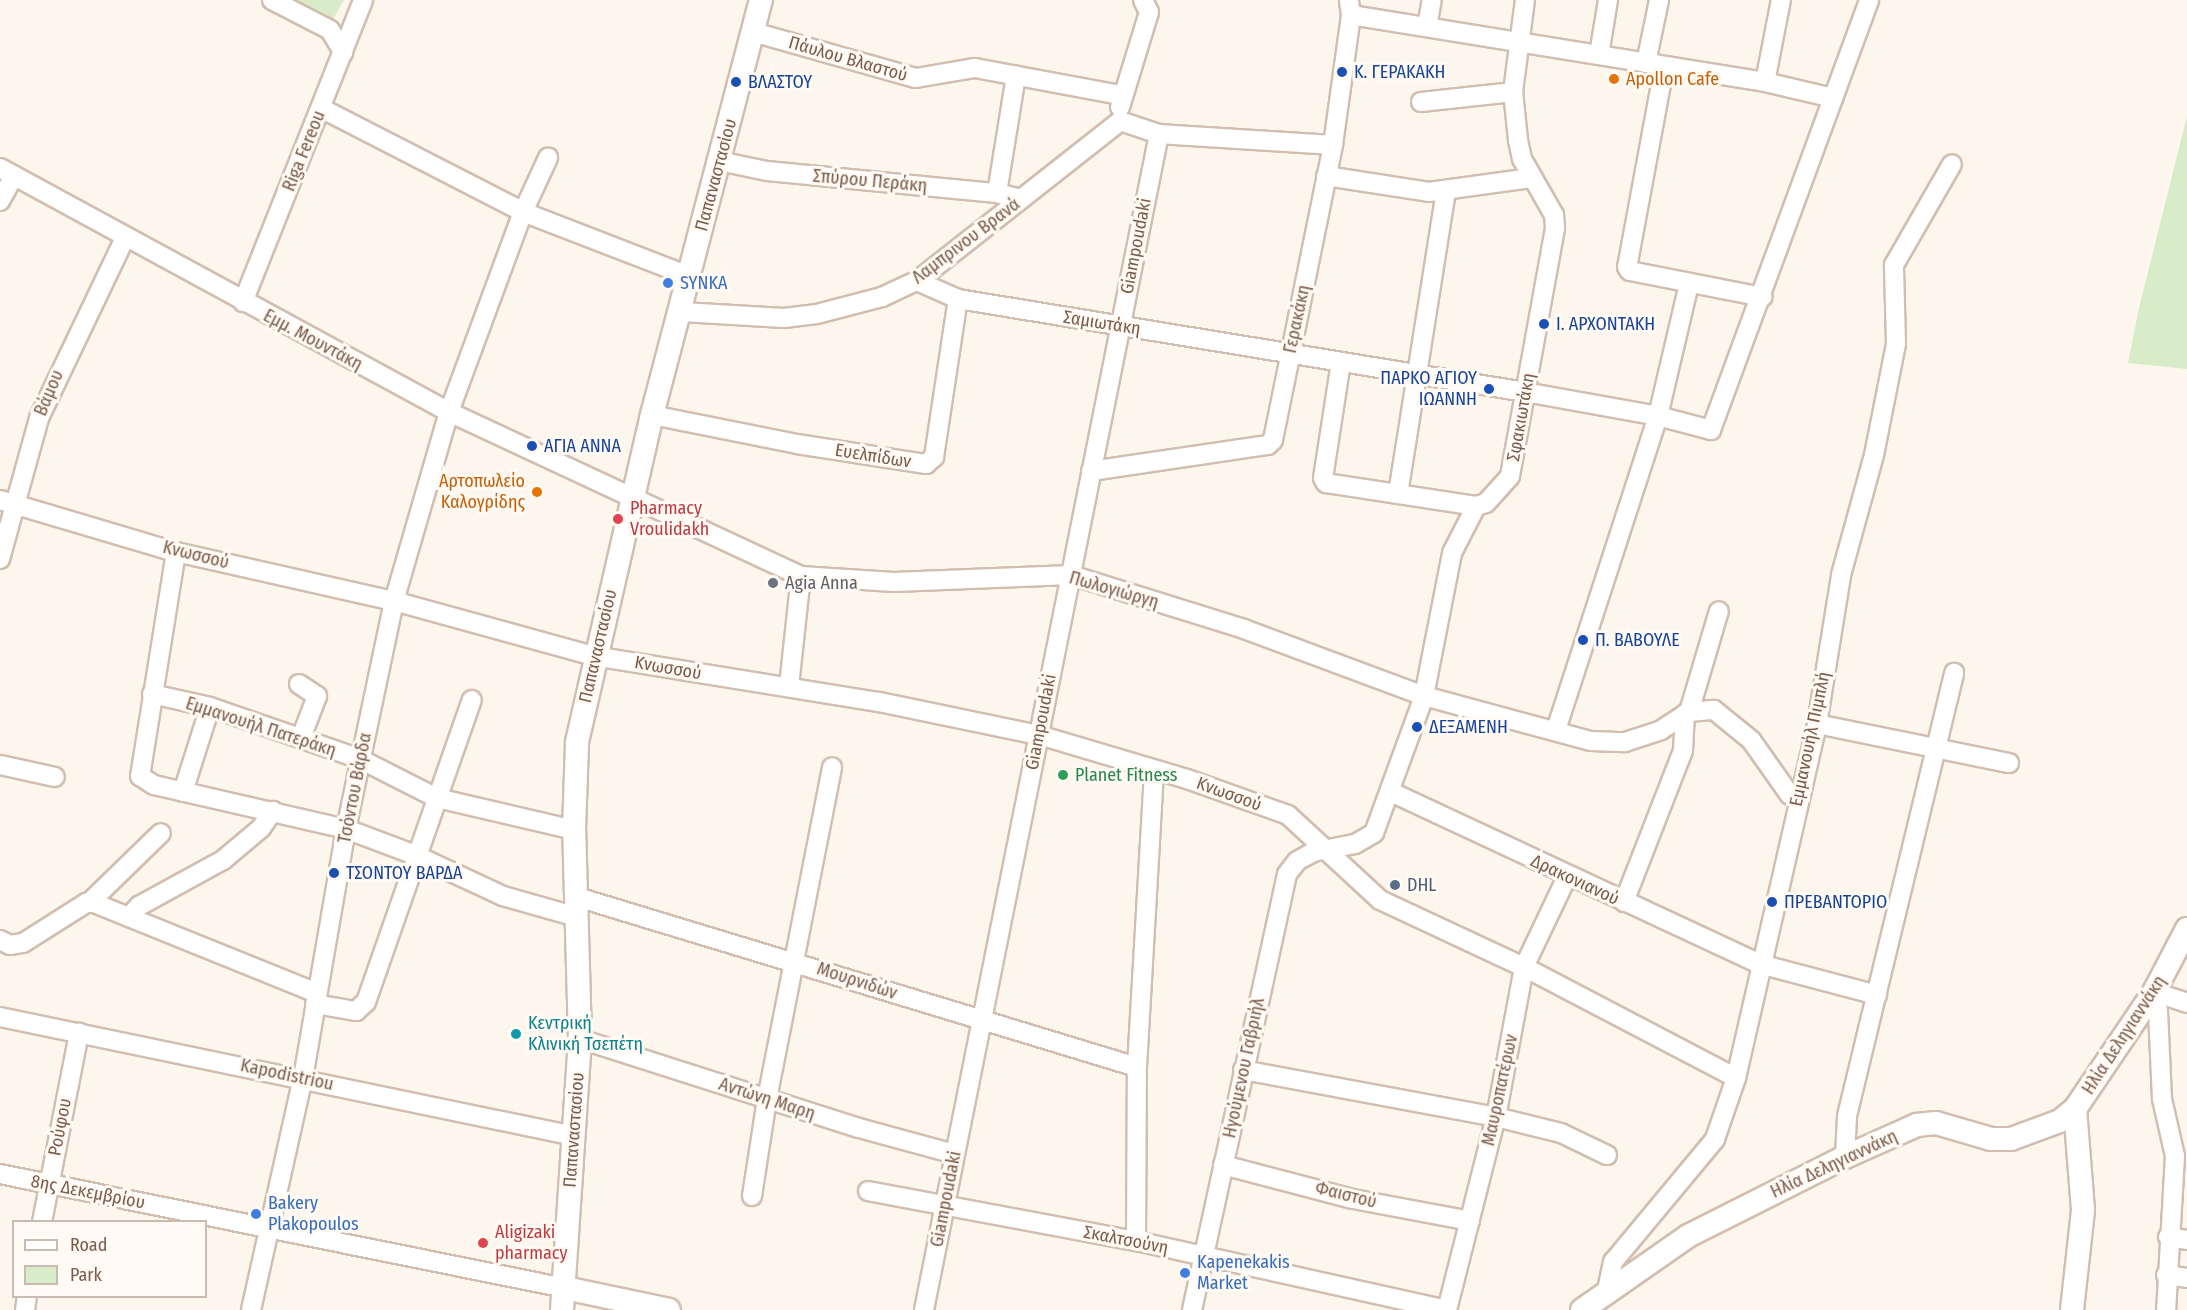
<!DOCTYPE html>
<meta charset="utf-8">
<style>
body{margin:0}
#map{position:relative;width:2187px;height:1310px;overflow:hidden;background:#fdf6ec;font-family:"Fira Sans Condensed",sans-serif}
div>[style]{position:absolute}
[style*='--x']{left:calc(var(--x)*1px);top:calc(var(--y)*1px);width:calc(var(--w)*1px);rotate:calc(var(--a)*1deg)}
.green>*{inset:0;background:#d8ecc9}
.roads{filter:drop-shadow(2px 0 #d1beb0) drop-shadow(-2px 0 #d1beb0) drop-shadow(0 2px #d1beb0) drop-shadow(0 -2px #d1beb0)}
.minor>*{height:18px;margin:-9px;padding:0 9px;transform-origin:9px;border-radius:9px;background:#fff}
.tertiary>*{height:22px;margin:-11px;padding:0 11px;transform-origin:11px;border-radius:11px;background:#fff}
.dots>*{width:16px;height:16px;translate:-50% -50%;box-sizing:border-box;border:3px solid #fffaf3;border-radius:50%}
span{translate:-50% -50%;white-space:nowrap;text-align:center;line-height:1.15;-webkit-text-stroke:6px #fffaf3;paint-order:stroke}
.street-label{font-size:18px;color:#7a5c4d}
.transit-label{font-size:18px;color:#164399}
.left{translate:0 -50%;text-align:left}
.right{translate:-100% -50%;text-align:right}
.food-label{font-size:18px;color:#c56008}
.shop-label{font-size:18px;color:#366cbe}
.health-label{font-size:18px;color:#be3a42}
.worship-label{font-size:18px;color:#5b616d}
.leisure-label{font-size:18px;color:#27864d}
.service-label{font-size:18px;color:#4e5e75}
.culture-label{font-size:18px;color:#0d838f}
.legend{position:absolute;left:12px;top:1220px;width:195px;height:78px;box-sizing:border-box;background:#fffaf3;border:2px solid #cabbb1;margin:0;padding:8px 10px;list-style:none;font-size:18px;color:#7a5c4d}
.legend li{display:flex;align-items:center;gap:12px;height:30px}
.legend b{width:30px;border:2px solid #cabbb1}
</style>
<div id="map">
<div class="green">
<div style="clip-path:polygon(291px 0,344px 0,332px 21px)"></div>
<div style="clip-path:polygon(2187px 116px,2187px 369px,2128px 363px,2139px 308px)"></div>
</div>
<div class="roads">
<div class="minor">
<div style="--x:272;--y:0;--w:65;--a:27.3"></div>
<div style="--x:330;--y:30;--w:26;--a:59"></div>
<div style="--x:1351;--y:15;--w:419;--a:9.2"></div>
<div style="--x:1765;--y:82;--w:70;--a:13.2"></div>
<div style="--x:1427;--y:27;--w:27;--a:-80"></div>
<div style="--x:753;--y:32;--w:169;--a:15.8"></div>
<div style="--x:916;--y:78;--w:60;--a:-9.6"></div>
<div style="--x:975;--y:68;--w:147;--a:10.5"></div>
<div style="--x:1599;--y:55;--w:56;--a:-80.7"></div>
<div style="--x:1646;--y:63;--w:64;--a:-78.3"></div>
<div style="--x:1664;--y:68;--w:202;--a:100.5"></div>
<div style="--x:1627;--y:267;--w:5;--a:53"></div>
<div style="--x:1630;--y:271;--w:135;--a:11.1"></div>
<div style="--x:1765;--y:82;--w:84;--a:-79"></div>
<div style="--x:1421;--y:102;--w:93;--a:-6.2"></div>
<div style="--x:1120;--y:107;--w:99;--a:-73"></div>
<div style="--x:1149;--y:12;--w:13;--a:-117"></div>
<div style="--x:321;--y:108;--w:227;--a:27.2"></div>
<div style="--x:523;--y:212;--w:178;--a:21.1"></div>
<div style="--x:1120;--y:121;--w:41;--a:18.4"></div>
<div style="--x:1159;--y:134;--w:174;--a:3.6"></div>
<div style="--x:719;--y:161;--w:49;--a:11.8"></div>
<div style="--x:767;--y:171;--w:231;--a:5.5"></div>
<div style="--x:997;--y:193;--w:25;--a:14"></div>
<div style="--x:0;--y:168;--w:511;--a:28.52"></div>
<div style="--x:449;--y:412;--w:388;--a:25"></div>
<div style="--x:801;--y:576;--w:93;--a:3.7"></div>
<div style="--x:894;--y:582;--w:177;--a:-2.3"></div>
<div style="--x:1071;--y:575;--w:181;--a:17.3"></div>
<div style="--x:1244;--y:629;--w:192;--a:20.4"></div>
<div style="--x:1424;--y:696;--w:173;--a:15.1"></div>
<div style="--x:1591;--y:741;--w:34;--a:2"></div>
<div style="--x:1625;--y:742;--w:38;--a:-18"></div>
<div style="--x:1661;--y:730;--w:33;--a:-33"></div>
<div style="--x:1689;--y:712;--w:25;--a:-5"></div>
<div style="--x:1714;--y:710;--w:48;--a:39"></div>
<div style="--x:1751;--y:740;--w:67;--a:54.7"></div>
<div style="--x:1790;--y:795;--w:8;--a:14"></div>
<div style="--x:1326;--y:176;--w:104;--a:8.8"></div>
<div style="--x:1429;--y:192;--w:103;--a:-7.8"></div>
<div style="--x:997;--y:193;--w:119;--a:-80.8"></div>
<div style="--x:0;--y:201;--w:29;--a:-61"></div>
<div style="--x:917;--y:281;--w:45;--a:23.7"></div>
<div style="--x:958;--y:299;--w:575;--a:9.31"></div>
<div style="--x:1525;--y:392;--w:135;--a:10.2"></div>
<div style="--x:1658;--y:416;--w:55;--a:14.8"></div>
<div style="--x:1711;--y:430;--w:458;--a:-69.8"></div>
<div style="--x:243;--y:302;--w:325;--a:-68.3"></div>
<div style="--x:682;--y:312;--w:102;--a:3.4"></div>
<div style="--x:784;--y:318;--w:33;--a:-7"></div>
<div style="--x:817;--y:314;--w:67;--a:-14.7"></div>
<div style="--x:882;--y:297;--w:38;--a:-25"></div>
<div style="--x:917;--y:281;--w:258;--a:-38.2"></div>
<div style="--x:1341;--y:362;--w:117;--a:98.8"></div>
<div style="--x:1323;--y:478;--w:6;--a:59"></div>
<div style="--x:1326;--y:483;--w:152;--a:8.7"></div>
<div style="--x:652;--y:415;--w:148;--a:11.3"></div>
<div style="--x:797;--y:444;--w:131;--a:8.8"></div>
<div style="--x:926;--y:464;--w:11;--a:-41"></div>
<div style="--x:934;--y:457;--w:160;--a:-81.4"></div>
<div style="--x:1091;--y:471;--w:179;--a:-8.4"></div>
<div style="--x:1268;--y:445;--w:7;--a:-45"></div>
<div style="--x:1273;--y:440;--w:301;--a:-78.5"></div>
<div style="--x:1333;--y:145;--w:131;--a:-82.1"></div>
<div style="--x:1351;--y:15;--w:15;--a:-98"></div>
<div style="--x:1398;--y:494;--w:306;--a:-81"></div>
<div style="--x:0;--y:500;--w:184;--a:16.5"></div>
<div style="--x:176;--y:552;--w:223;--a:12.7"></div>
<div style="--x:394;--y:601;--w:207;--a:15.4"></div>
<div style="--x:594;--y:656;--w:289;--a:9.2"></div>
<div style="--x:879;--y:702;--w:163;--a:11.7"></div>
<div style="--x:1039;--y:735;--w:154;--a:16.6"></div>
<div style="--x:1187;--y:779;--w:107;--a:19.6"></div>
<div style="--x:1288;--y:815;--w:125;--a:42.7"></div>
<div style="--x:1380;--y:900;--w:159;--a:25"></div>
<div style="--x:1524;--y:967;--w:239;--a:27.6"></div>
<div style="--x:176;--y:552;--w:227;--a:99.1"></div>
<div style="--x:140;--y:776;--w:17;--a:33"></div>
<div style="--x:154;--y:785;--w:197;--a:12.9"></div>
<div style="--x:346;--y:829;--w:74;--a:20.6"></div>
<div style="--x:415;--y:855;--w:97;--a:25"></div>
<div style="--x:503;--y:896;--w:77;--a:15.8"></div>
<div style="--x:0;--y:559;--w:146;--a:-74.5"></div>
<div style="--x:39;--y:418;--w:199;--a:-64.5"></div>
<div style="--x:299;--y:684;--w:22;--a:34"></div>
<div style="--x:317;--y:696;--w:45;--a:110.9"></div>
<div style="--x:789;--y:686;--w:111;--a:-83.8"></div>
<div style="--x:152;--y:694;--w:59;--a:12.6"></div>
<div style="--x:210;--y:707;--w:159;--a:19.1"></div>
<div style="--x:360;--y:759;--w:86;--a:26.9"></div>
<div style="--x:437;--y:798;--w:141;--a:13.1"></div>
<div style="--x:1689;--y:712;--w:105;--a:-73.5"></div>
<div style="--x:1817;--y:724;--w:196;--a:11.5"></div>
<div style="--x:1556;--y:730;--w:330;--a:-72"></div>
<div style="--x:1658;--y:416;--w:136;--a:-76.8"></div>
<div style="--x:0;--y:765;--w:56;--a:12.3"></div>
<div style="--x:183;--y:792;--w:89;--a:-72.4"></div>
<div style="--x:1391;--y:792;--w:407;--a:25"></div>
<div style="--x:1760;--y:964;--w:121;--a:14.8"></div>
<div style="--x:577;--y:897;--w:585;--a:16.89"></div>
<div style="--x:1624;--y:902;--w:162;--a:-68.7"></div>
<div style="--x:1683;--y:751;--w:37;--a:-87"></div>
<div style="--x:89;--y:903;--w:100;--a:-44.2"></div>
<div style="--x:129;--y:917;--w:15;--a:-48"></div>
<div style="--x:139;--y:906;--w:96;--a:-28.7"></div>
<div style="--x:223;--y:860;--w:50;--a:-40.1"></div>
<div style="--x:261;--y:828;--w:21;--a:-55"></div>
<div style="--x:0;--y:940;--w:11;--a:27"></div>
<div style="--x:10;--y:945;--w:13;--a:-9"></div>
<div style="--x:23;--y:943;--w:75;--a:-32.4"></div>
<div style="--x:86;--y:903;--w:8;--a:0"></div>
<div style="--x:94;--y:903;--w:240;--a:22"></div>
<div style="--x:2154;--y:992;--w:19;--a:78"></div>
<div style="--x:2158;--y:1011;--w:88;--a:87.4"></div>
<div style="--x:2162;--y:1099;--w:58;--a:77.2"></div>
<div style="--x:2175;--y:1156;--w:154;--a:93.3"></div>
<div style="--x:2154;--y:992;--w:35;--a:18"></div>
<div style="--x:315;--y:1004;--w:42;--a:9.7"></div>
<div style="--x:356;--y:1011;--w:13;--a:-42"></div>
<div style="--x:366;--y:1002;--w:320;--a:-70.7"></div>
<div style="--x:0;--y:1017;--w:586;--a:11.71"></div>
<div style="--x:580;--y:1039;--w:293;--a:17.7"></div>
<div style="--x:859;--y:1128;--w:99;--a:15.2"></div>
<div style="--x:1243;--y:1070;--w:257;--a:10.5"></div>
<div style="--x:1496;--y:1117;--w:67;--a:13.8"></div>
<div style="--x:1561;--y:1133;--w:51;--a:25.6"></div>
<div style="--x:1845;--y:1157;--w:41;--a:-87.2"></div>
<div style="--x:1847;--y:1116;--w:456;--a:-76.4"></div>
<div style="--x:1223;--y:1165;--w:134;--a:14.7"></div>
<div style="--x:1353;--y:1199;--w:119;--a:10.6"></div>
<div style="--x:0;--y:1174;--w:576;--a:11.41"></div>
<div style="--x:868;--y:1191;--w:273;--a:10.6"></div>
<div style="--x:1136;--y:1241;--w:318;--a:12.5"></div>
<div style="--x:752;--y:1196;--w:98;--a:-81.2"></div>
<div style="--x:767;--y:1099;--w:338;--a:-78.9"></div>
<div style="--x:42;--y:1222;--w:193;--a:-78.9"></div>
<div style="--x:2168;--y:1237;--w:19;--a:9"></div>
<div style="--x:1136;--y:1241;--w:174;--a:-89.7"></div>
<div style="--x:1137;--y:1067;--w:296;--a:-86.7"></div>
<div style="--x:2166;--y:1275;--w:21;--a:8"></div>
<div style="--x:1607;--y:1290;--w:29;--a:-78"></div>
<div style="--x:1613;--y:1262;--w:160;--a:-50.3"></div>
<div style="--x:1715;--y:1139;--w:65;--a:-71"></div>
<div style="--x:1736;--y:1078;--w:363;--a:-77.1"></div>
<div style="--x:1817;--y:724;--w:151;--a:-80.8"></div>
<div style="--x:1841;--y:575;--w:124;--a:-74.6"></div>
<div style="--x:1874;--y:455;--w:113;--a:-78.8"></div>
<div style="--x:1896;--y:344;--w:79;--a:-91.5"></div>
<div style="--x:1894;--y:265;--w:116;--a:-60.1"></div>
<div style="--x:25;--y:1310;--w:14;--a:-82"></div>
<div style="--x:251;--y:1310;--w:238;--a:-77.4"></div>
<div style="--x:303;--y:1078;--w:253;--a:-80.2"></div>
<div style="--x:346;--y:829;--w:233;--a:-78.1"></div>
<div style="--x:394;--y:601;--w:197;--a:-73.8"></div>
<div style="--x:449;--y:412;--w:213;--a:-69.7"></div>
<div style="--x:523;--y:212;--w:60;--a:-65.2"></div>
<div style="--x:924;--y:1310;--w:1199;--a:-78.7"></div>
<div style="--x:1192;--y:1310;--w:446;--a:-77.7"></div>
<div style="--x:1287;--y:874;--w:16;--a:-52"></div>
<div style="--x:1297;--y:861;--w:18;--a:-29"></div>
<div style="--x:1313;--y:852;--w:43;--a:-10.8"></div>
<div style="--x:1355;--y:844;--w:22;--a:-30"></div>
<div style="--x:1374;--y:833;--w:146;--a:-69.9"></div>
<div style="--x:1424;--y:696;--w:146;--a:-78.9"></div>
<div style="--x:1452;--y:553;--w:53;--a:-62.9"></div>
<div style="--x:1476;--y:506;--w:10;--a:-17"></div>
<div style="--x:1486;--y:503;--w:36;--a:-48"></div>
<div style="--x:1510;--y:476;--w:252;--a:-79.7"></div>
<div style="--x:1555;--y:228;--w:13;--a:-94"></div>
<div style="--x:1554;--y:215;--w:64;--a:-119.7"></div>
<div style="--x:1522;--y:159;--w:19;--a:-102"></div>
<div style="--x:1518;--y:140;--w:48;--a:-95.9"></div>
<div style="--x:1513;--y:92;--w:93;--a:-82.6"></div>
<div style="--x:1447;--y:1310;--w:199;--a:-75.8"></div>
<div style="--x:1496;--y:1117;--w:153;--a:-79.4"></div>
<div style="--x:1524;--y:967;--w:100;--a:-64.5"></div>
</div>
<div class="tertiary">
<div style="--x:565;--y:1288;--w:106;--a:11.9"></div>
<div style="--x:562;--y:1310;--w:272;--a:-86.2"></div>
<div style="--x:580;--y:1039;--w:209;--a:-91.6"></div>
<div style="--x:574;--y:830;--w:88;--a:-88"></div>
<div style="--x:577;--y:742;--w:335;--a:-77.1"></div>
<div style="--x:652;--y:415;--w:429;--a:-75.3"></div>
<div style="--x:1582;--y:1310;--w:129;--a:-34.9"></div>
<div style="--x:1688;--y:1236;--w:176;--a:-26.7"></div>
<div style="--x:1845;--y:1157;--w:79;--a:-24"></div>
<div style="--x:1917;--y:1125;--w:19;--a:-6"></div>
<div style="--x:1936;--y:1123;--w:57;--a:16.2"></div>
<div style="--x:1991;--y:1139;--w:20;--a:0"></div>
<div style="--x:2011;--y:1139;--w:52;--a:-20.2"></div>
<div style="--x:2060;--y:1121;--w:19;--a:-39"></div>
<div style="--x:2075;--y:1109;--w:141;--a:-56"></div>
<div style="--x:2154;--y:992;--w:71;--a:-62.4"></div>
<div style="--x:2072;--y:1310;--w:101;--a:-83.7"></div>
<div style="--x:2083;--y:1210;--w:101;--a:-94.5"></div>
</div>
</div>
<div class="dots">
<div style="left:1342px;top:72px;background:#1a4fb4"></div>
<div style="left:1614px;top:79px;background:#e8710a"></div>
<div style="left:736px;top:82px;background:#1a4fb4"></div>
<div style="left:668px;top:283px;background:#3f7fe0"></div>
<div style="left:1544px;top:324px;background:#1a4fb4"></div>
<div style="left:1489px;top:389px;background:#1a4fb4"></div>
<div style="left:532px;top:446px;background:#1a4fb4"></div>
<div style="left:537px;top:492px;background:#e8710a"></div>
<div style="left:618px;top:519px;background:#e0444e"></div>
<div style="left:773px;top:583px;background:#6b7280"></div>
<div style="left:1583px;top:640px;background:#1a4fb4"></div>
<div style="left:1417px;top:727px;background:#1a4fb4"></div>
<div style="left:1063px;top:775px;background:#2e9e5b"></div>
<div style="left:334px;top:873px;background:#1a4fb4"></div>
<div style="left:1395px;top:885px;background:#5c6f8a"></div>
<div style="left:1772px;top:902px;background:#1a4fb4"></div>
<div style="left:516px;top:1034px;background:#0f9aa8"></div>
<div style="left:256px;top:1214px;background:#3f7fe0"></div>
<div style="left:483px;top:1243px;background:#e0444e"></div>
<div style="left:1185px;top:1273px;background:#3f7fe0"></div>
</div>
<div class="street-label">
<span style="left:848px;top:59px;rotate:16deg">Πάυλου Βλαστού</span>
<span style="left:304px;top:151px;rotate:-68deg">Riga Fereou</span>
<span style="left:716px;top:175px;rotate:-75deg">Παπαναστασίου</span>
<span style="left:870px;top:181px;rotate:5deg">Σπύρου Περάκη</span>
<span style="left:966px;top:241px;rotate:-37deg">Λαμπρινου Βρανά</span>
<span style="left:1136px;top:246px;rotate:-79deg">Giampoudaki</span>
<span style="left:1297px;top:319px;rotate:-78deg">Γερακάκη</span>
<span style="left:1102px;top:323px;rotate:9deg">Σαμιωτάκη</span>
<span style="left:313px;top:340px;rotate:28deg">Εμμ. Μουντάκη</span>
<span style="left:49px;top:393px;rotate:-67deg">Βάμου</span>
<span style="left:1521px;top:417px;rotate:-80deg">Σφακιωτάκη</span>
<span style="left:873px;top:456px;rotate:9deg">Ευελπίδων</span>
<span style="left:196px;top:555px;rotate:14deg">Κνωσσού</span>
<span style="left:1114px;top:590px;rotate:16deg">Πωλογιώργη</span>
<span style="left:598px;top:646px;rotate:-77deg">Παπαναστασίου</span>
<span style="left:668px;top:668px;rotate:10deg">Κνωσσού</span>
<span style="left:1041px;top:722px;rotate:-79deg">Giampoudaki</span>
<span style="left:261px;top:727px;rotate:18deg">Εμμανουήλ Πατεράκη</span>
<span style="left:1810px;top:739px;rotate:-78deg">Εµµανουήλ Πιµπλή</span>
<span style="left:355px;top:788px;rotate:-79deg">Τσόντου Βάρδα</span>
<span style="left:1229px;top:794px;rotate:20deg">Κνωσσού</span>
<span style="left:1575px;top:880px;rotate:25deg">Δρακονιανού</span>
<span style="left:857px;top:981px;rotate:18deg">Μουρνιδών</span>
<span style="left:2124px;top:1035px;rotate:-57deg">Ηλία Δεληγιαννάκη</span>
<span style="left:1244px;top:1068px;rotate:-78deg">Ηγούμενου Γαβριήλ</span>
<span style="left:287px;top:1075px;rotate:12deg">Kapodistriou</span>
<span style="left:1500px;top:1090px;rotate:-78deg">Μαυροπατέρων</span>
<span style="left:767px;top:1099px;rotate:18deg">Αντώνη Μαρη</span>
<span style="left:60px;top:1127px;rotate:-79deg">Ρούφου</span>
<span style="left:574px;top:1130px;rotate:-86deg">Παπαναστασίου</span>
<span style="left:1834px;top:1164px;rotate:-25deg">Ηλία ∆εληγιαννάκη</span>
<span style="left:88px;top:1192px;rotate:11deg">8ης Δεκεμβρίου</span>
<span style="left:1346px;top:1195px;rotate:14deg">Φαιστού</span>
<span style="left:946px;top:1199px;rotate:-79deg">Giampoudaki</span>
<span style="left:1126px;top:1240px;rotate:11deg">Σκαλτσούνη</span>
</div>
<div class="transit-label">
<span class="left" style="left:1354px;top:72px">Κ. ΓΕΡΑΚΑΚΗ</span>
<span class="left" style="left:748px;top:82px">ΒΛΑΣΤΟΥ</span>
<span class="left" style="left:1556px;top:324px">Ι. ΑΡΧΟΝΤΑΚΗ</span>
<span class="right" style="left:1477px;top:389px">ΠΑΡΚΟ ΑΓΙΟΥ<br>ΙΩΑΝΝΗ</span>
<span class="left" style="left:544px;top:446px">ΑΓΙΑ ΑΝΝΑ</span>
<span class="left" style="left:1595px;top:640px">Π. ΒΑΒΟΥΛΕ</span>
<span class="left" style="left:1429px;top:727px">ΔΕΞΑΜΕΝΗ</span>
<span class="left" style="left:346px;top:873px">ΤΣΟΝΤΟΥ ΒΑΡΔΑ</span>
<span class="left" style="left:1784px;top:902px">ΠΡΕΒΑΝΤΟΡΙΟ</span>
</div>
<div class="food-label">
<span class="left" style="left:1626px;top:79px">Apollon Cafe</span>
<span class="right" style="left:525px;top:492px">Αρτοπωλείο<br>Καλογρίδης</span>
</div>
<div class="shop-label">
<span class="left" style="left:680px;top:283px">SYNKA</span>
<span class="left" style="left:268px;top:1214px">Bakery<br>Plakopoulos</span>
<span class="left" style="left:1197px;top:1273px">Kapenekakis<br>Market</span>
</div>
<div class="health-label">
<span class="left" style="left:630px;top:519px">Pharmacy<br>Vroulidakh</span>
<span class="left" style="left:495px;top:1243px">Aligizaki<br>pharmacy</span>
</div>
<div class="worship-label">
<span class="left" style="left:785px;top:583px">Agia Anna</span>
</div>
<div class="leisure-label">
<span class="left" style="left:1075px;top:775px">Planet Fitness</span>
</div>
<div class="service-label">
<span class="left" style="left:1407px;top:885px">DHL</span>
</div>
<div class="culture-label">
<span class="left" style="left:528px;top:1034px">Κεντρική<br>Κλινική Τσεπέτη</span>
</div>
<ul class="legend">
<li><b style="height:8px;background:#fff"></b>Road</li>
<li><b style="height:16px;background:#d8ecc9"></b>Park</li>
</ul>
</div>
